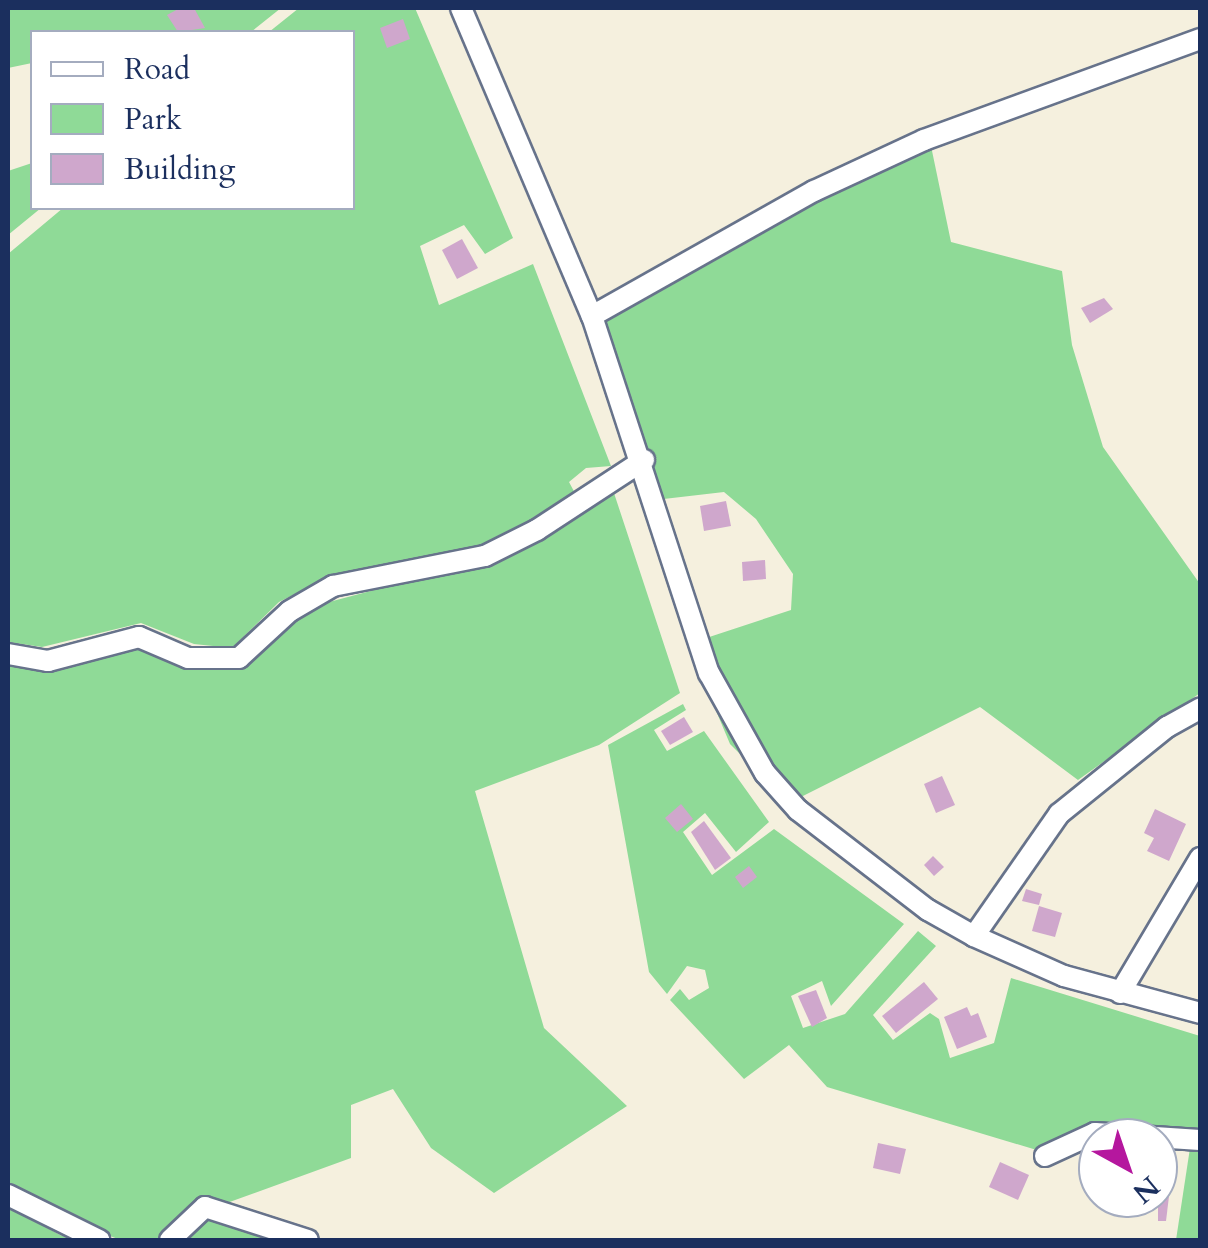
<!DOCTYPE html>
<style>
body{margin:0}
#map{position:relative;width:1208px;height:1248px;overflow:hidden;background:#f5f0de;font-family:Cardo,serif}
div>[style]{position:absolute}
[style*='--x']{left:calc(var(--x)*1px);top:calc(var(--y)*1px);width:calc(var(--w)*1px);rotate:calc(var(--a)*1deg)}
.green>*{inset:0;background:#8fda97}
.building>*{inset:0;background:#cfa7cc}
.roads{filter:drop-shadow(2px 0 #67738b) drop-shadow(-2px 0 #67738b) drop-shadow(0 2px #67738b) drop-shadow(0 -2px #67738b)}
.minor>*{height:20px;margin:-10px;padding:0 10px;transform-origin:10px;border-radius:10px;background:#fff}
span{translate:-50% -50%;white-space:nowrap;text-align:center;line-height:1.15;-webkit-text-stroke:9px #fff;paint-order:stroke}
.frame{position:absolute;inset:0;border:10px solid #1b2f5e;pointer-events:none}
.legend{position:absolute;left:30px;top:30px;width:325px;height:180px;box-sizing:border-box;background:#fff;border:2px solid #a4acbf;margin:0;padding:12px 18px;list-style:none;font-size:30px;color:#1b2f5e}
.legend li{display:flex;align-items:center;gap:20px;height:50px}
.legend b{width:50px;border:2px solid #a4acbf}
.north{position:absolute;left:1078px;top:1118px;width:100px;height:100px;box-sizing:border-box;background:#fff;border:2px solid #a4acbf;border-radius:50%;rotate:140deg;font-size:28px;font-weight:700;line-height:40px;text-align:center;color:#1b2f5e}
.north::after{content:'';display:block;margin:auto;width:35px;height:45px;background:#b5179e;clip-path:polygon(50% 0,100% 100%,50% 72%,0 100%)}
</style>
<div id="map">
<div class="green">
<div style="clip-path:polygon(8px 8px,281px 8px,251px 32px,32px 32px,32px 63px,8px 68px)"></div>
<div style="clip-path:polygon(299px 8px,415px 8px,513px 238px,485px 254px,464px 225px,420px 246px,439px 305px,533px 264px,611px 466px,586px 468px,569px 482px,577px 497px,484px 554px,335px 574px,279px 602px,232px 648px,194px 644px,141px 623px,42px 647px,8px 642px,8px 254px,63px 208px,352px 208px,352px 32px,269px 32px)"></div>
<div style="clip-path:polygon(931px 146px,951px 242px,1062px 271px,1072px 345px,1103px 447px,1200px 584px,1200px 693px,1078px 780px,980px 707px,789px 803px,730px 744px,688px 644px,791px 610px,793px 574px,756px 519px,724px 492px,655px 500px,587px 326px,775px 220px)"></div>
<div style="clip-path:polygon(32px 163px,32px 208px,41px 208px,8px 235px,8px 171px)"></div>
<div style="clip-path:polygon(612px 487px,680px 693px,599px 745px,475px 791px,544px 1028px,627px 1106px,494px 1193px,431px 1148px,393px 1089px,351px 1105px,351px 1158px,224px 1204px,160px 1240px,121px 1240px,71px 1222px,8px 1185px,8px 661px,140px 643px,190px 664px,274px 637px,314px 606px,446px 571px,594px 505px)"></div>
<div style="clip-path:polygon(683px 704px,686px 710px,654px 730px,667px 751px,704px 731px,769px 822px,736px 852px,705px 813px,683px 832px,712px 875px,774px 829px,904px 924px,831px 1006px,822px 981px,791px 996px,803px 1028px,845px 1014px,918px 931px,936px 946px,873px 1015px,893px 1040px,930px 1013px,939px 1019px,950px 1058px,994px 1043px,1011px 978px,1200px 1036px,1200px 1133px,1095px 1128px,1040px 1151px,827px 1087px,789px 1045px,744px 1079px,670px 1000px,680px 989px,689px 1000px,709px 988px,705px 970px,687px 966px,667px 994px,649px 972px,608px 745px)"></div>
<div style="clip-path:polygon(1190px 1148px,1200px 1149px,1200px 1240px,1176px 1240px)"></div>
<div style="clip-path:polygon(8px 1206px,60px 1235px,75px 1240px,8px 1240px)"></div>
<div style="clip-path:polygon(205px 1215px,283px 1240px,182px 1240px)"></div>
</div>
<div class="building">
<div style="clip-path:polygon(180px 8px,194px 8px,205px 28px,178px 32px,167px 15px)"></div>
<div style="clip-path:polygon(403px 19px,410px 39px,387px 48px,380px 28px)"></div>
<div style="clip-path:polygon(462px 239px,478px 268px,457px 279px,442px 250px)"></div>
<div style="clip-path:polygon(1104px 298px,1113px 309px,1090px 323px,1081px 308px)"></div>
<div style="clip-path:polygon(726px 501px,731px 526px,704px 531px,700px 506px)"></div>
<div style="clip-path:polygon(765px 560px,766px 579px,743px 581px,742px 562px)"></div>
<div style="clip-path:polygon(684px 717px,693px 732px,670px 745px,661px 731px)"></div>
<div style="clip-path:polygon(942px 776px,955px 805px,936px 813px,924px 784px)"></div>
<div style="clip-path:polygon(681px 804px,693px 819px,677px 832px,665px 818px)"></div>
<div style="clip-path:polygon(1155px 809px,1186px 824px,1169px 861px,1147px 851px,1154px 838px,1144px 833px)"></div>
<div style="clip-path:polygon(704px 821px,731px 858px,715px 870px,691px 832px)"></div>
<div style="clip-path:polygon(933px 856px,944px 867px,934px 876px,924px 865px)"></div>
<div style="clip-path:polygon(749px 866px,757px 877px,743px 888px,735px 877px)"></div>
<div style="clip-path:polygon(1026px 889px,1042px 894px,1039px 905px,1022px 901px)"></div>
<div style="clip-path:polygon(1039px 906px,1062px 913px,1055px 937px,1032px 931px)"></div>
<div style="clip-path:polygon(924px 982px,938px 999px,896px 1033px,882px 1016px)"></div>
<div style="clip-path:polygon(816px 990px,827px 1018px,812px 1027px,798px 996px)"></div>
<div style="clip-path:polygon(967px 1007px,971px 1016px,978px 1013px,987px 1037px,957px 1049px,944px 1017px)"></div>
<div style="clip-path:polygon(878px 1143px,906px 1149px,900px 1174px,873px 1168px)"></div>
<div style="clip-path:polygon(1000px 1162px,1029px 1175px,1018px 1200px,989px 1187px)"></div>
<div style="clip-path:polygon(1158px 1178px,1171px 1180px,1166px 1221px,1158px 1221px)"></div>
</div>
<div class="roads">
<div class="minor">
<div style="--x:461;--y:8;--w:335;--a:67"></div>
<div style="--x:592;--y:316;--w:376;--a:71.9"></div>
<div style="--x:709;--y:673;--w:115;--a:60.8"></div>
<div style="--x:765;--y:773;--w:50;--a:48.3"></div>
<div style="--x:798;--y:810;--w:164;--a:37.6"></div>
<div style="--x:928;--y:910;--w:53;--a:29.5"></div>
<div style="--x:974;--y:936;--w:98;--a:24"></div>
<div style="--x:1064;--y:976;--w:141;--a:15.2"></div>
<div style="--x:592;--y:316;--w:255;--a:-29.4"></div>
<div style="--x:814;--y:191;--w:121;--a:-24.9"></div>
<div style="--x:924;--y:140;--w:294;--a:-20.1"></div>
<div style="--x:8;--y:654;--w:41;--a:9.9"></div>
<div style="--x:48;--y:661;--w:94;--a:-14.8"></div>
<div style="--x:139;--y:637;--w:53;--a:23.2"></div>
<div style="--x:188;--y:658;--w:51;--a:0"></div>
<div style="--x:239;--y:658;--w:69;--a:-42.7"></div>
<div style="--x:290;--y:611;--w:50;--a:-30.2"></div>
<div style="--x:333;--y:586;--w:155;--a:-11.2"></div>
<div style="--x:485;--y:556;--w:58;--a:-26.6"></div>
<div style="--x:537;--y:530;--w:128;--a:-33.2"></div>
<div style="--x:974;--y:936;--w:149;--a:-55.1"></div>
<div style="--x:1059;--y:814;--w:139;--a:-38.9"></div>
<div style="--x:1167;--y:727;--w:38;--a:-29"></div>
<div style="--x:1120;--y:993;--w:157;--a:-59.3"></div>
<div style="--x:1045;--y:1156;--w:55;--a:-24.7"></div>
<div style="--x:1095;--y:1133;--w:105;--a:3.8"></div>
<div style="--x:8;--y:1195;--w:102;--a:26.3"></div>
<div style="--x:170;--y:1240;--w:48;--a:-43.3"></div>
<div style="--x:205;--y:1207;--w:108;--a:17.8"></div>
</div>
</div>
<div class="frame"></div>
<ul class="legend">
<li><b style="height:12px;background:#fff"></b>Road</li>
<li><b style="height:28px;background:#8fda97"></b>Park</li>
<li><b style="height:28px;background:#cfa7cc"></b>Building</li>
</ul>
<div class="north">N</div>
</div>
